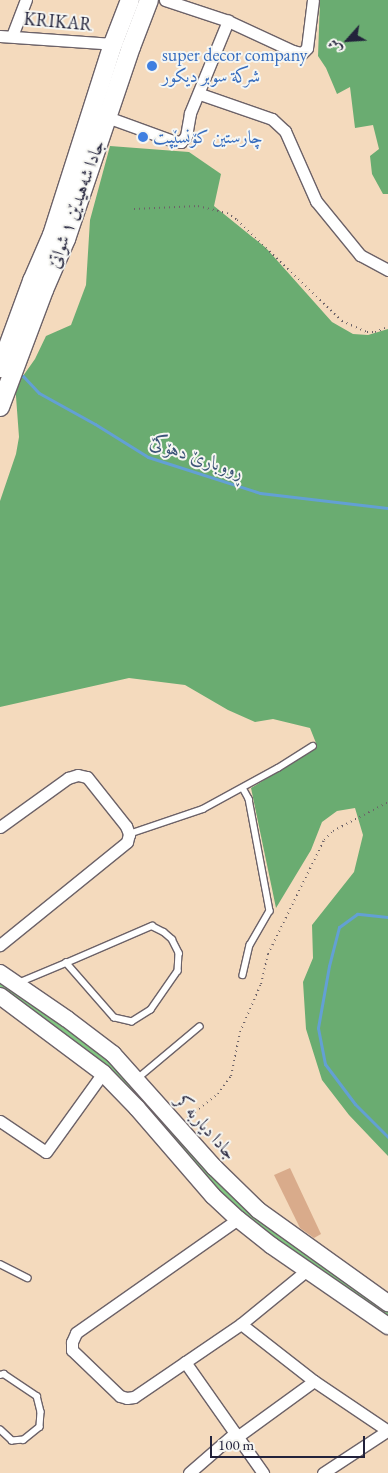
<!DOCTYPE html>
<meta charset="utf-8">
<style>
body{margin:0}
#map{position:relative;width:388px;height:1473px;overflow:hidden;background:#f4dabd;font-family:"EB Garamond",Amiri,serif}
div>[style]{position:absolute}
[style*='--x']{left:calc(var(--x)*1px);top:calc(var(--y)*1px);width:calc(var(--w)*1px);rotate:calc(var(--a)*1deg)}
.green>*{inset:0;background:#83c883}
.forest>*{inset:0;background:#6aac71}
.stream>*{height:3px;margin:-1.5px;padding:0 1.5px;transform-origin:1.5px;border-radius:1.5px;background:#63a0d4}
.building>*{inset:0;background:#d9ab8b}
.path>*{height:2px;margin-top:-1px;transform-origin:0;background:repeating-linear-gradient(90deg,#6c6268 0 1px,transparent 0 5px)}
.roads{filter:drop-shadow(1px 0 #6c6268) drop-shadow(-1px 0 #6c6268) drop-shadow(0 1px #6c6268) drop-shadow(0 -1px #6c6268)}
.lane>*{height:5.5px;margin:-2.75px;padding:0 2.75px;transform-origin:2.75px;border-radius:2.75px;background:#fff}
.street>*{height:11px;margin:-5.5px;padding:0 5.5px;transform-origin:5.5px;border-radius:5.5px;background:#fff}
.secondary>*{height:16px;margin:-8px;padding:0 8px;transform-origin:8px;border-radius:8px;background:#fff}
.primary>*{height:18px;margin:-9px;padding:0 9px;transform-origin:9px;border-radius:9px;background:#fff}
.dots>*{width:14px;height:14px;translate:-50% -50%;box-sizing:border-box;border:2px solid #f6f6f2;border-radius:50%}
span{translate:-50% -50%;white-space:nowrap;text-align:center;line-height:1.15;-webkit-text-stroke:4px #f6f6f2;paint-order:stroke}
.street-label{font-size:18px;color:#22223b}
.shop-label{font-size:18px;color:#366cbe}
.left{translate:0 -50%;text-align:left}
.water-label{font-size:19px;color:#3c5478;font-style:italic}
.north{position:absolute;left:323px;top:15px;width:50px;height:50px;-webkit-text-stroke:4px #f6f6f2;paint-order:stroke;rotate:244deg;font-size:14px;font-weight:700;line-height:20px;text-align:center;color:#22223b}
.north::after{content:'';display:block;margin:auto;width:18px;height:22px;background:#22223b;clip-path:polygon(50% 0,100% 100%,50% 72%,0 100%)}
.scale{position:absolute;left:210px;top:1436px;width:155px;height:22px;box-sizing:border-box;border:2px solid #22223b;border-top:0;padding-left:6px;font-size:15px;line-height:18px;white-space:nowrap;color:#22223b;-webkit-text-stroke:4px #f6f6f2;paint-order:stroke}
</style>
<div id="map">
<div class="green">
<div style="clip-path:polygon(0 973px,67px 1019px,214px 1167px,388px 1303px,388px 1326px,272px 1246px,137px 1108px,0 996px)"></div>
</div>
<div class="forest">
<div style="clip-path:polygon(320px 0,388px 0,388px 194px,383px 194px,372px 174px,370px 156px,379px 149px,373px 125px,355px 128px,350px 87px,337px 94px,326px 68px,318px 56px)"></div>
<div style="clip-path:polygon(110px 146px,189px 152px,221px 174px,214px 206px,266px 248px,332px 322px,353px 334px,368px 335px,388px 329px,388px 1156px,349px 1115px,322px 1080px,306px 1029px,303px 982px,313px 958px,312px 925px,354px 872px,363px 835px,355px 808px,337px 811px,322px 822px,311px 850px,276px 908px,251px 788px,310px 752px,316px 743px,310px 728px,273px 719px,255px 722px,228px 710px,185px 685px,129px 678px,0 707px,0 501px,16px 454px,19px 437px,15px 383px,23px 376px,35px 359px,46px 336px,71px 325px,86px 285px,90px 220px)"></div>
</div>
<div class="stream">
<div style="--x:19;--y:375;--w:4;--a:14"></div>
<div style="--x:23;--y:376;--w:23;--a:47"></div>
<div style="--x:39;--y:393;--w:64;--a:29"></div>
<div style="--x:95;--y:424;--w:62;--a:31.9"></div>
<div style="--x:148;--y:457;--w:118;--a:17.8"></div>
<div style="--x:260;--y:493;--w:129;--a:6.7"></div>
<div style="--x:388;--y:917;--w:31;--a:-174"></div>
<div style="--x:357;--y:914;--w:22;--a:144"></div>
<div style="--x:339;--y:927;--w:40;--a:104.4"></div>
<div style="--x:329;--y:966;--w:63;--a:100.1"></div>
<div style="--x:318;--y:1028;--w:37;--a:79"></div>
<div style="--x:325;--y:1064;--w:50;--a:53.1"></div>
<div style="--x:355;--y:1104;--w:47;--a:45"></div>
</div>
<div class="building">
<div style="clip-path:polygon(290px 1168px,321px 1234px,314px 1238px,300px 1228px,274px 1175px)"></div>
</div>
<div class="path">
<div style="--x:134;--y:209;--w:64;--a:-2.7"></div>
<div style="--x:198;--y:206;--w:30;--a:14"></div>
<div style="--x:227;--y:213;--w:12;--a:35"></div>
<div style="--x:237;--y:220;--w:146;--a:43.9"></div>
<div style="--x:342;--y:321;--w:27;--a:24"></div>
<div style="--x:367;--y:332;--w:8;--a:0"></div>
<div style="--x:375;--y:332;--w:14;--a:-21"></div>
<div style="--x:187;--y:1118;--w:39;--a:-38"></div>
<div style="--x:218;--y:1094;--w:22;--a:-54"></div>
<div style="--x:231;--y:1076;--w:45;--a:-78.4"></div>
<div style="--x:240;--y:1032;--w:52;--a:-66.4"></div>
<div style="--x:261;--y:984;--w:31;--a:-77"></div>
<div style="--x:268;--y:954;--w:127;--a:-63.8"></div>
<div style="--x:324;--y:840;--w:13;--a:-45"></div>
<div style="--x:333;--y:831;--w:62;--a:-27.8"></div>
</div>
<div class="roads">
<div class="lane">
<div style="--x:243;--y:788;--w:13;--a:61"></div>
<div style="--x:249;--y:799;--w:114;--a:79.4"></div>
<div style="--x:270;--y:911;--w:39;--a:120"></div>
<div style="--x:250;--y:945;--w:31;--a:103"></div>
<div style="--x:129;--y:834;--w:78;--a:-18.7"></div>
<div style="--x:203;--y:809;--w:85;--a:-28.7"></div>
<div style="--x:278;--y:768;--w:41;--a:-32.2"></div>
<div style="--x:18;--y:983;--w:52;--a:-22.6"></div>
<div style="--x:66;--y:963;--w:94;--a:-23.3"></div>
<div style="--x:152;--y:926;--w:13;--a:27"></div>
<div style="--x:164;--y:932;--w:11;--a:41"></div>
<div style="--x:172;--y:939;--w:16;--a:63"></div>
<div style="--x:179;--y:953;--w:18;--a:93"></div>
<div style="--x:178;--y:971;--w:47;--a:124.7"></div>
<div style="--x:151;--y:1010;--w:22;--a:148"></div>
<div style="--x:132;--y:1022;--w:18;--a:-167"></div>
<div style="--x:114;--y:1018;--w:73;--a:-131.1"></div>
<div style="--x:138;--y:1078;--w:80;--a:-39.9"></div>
<div style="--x:0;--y:1264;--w:31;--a:27"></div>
<div style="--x:0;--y:1375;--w:4;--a:-14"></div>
<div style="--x:4;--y:1374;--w:40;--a:34"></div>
<div style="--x:37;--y:1396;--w:16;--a:76"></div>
<div style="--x:41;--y:1412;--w:15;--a:94"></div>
<div style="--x:40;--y:1427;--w:21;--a:141"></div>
<div style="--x:24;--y:1440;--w:12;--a:175"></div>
<div style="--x:12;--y:1441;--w:16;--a:-137"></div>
</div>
<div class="street">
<div style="--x:165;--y:0;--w:66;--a:18.4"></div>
<div style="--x:228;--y:21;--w:72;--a:24.8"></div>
<div style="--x:293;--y:51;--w:9;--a:13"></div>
<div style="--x:302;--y:53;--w:7;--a:-45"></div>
<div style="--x:307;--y:48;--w:48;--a:-82.9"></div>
<div style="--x:0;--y:36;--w:113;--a:4"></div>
<div style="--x:12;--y:36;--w:39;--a:-69"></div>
<div style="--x:200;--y:94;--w:76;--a:19.1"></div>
<div style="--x:272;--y:119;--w:18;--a:43"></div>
<div style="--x:285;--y:131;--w:77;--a:66.1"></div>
<div style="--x:316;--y:201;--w:70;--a:50.8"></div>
<div style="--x:360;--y:255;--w:32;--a:28"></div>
<div style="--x:107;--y:117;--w:70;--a:20"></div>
<div style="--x:173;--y:141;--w:8;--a:7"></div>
<div style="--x:181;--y:142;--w:8;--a:-50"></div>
<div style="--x:186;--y:136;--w:23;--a:-80"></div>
<div style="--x:190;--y:113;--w:100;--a:-67.6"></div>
<div style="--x:0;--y:827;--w:84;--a:-35.8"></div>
<div style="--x:68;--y:778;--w:10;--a:-17"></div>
<div style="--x:78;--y:775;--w:9;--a:13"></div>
<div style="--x:87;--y:777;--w:63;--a:51.5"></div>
<div style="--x:126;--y:826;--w:9;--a:69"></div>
<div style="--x:129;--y:834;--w:8;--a:104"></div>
<div style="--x:127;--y:842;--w:164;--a:141"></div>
<div style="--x:0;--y:1121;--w:55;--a:34"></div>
<div style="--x:46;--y:1152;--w:97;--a:-54.2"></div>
<div style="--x:238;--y:1219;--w:198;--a:144.9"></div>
<div style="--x:76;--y:1333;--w:10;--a:114"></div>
<div style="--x:72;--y:1342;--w:8;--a:90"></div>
<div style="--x:72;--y:1350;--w:66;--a:43.8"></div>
<div style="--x:120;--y:1396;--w:7;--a:16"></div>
<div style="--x:127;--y:1398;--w:7;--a:-8"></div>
<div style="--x:134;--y:1397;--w:130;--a:-34.3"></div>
<div style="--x:241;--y:1324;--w:85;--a:-39.3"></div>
<div style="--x:241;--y:1324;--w:93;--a:38"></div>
<div style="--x:314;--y:1381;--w:89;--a:34"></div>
<div style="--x:185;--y:1362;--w:136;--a:54.9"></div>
<div style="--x:237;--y:1437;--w:95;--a:-36"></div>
<div style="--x:189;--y:1473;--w:61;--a:-41"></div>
<div style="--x:323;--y:1473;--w:77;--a:-33.3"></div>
</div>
<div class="secondary">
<div style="--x:0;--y:973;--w:81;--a:34.5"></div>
<div style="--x:67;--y:1019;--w:58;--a:37.3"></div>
<div style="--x:113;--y:1054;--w:152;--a:48.2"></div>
<div style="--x:214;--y:1167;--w:62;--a:44.3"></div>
<div style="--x:258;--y:1210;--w:160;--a:35.6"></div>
<div style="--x:0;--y:996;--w:129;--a:36.8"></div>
<div style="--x:103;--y:1073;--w:49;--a:45.8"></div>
<div style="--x:137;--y:1108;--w:116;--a:49.2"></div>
<div style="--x:213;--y:1196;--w:34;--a:43"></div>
<div style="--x:238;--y:1219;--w:43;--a:38.5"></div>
<div style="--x:272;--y:1246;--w:141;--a:34.6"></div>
</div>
<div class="primary">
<div style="--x:0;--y:368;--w:93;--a:-69.8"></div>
<div style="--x:32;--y:281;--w:50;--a:-66.5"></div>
<div style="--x:52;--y:235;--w:201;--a:-72.3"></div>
<div style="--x:113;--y:44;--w:47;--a:-68.9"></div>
<div style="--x:0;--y:407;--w:125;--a:-69.4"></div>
<div style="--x:44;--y:290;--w:56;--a:-66.7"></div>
<div style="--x:66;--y:239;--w:203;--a:-71.3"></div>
<div style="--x:131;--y:47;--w:50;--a:-69"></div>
</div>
</div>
<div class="dots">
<div style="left:152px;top:66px;background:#3f7fe0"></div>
<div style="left:143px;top:137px;background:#3f7fe0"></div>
</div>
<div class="street-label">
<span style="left:58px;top:22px;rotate:5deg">KRIKAR</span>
<span style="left:76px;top:204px;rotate:-70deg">جادا شەهیدێن ١ شواتێ</span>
<span style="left:206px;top:1127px;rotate:48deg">جادا دیاربه‌كر</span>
</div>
<div class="shop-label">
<span class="left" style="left:162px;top:66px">super decor company<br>شركة سوبر ديكور</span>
<span class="left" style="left:153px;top:137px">چارستین کۆنسێپت</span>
</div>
<div class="water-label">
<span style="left:197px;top:457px;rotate:19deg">ڕووبارێ دهۆكێ</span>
</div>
<div class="north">ش</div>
<div class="scale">100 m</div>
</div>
